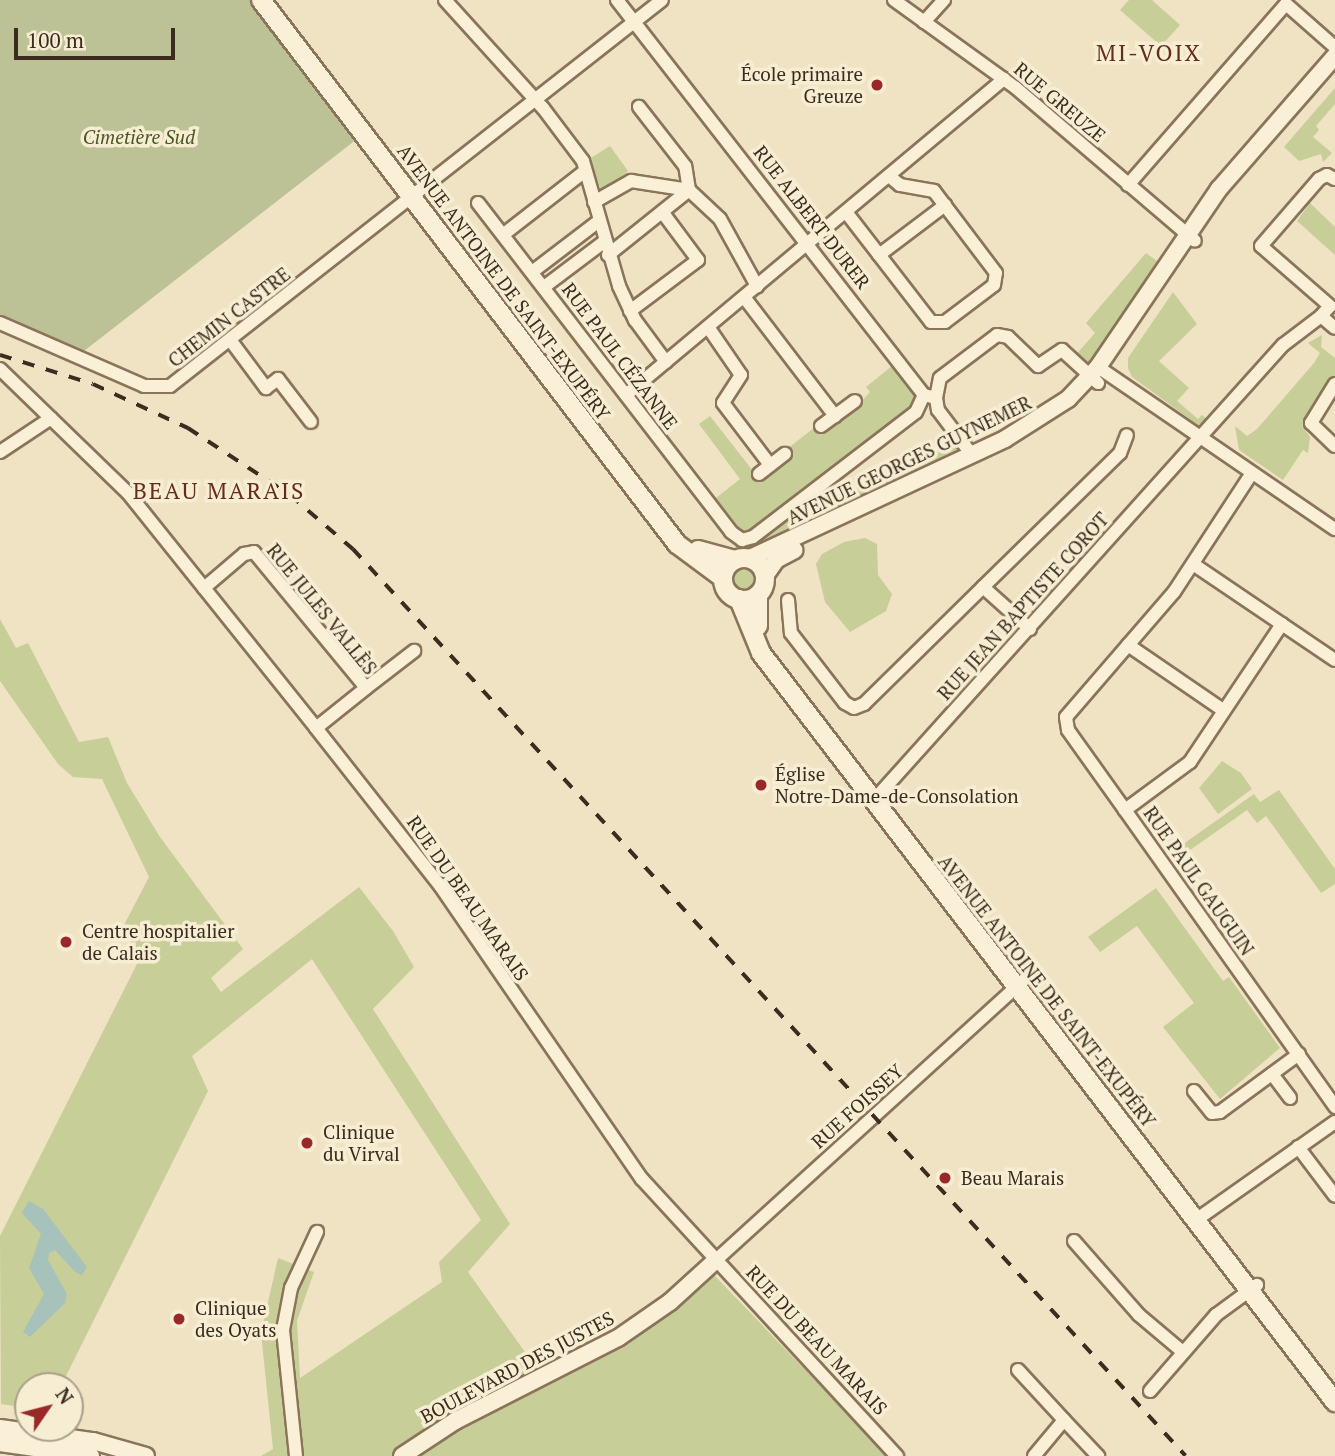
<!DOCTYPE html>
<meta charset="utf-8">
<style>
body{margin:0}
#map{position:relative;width:1335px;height:1456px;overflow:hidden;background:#efe3c4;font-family:"PT Serif",serif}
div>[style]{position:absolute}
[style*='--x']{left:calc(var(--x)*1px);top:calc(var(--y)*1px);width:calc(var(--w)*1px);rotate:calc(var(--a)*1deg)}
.green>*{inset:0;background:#c7ce97}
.round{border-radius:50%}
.cemetery>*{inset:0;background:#bdc296}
.water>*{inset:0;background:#a6c2ba}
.roads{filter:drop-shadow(2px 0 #8a745a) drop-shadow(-2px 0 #8a745a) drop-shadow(0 2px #8a745a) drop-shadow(0 -2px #8a745a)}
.minor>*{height:12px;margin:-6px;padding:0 6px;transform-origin:6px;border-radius:6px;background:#faf0d7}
.tertiary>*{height:16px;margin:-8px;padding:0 8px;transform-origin:8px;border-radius:8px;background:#faf0d7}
.secondary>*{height:18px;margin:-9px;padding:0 9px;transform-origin:9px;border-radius:9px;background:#faf0d7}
.secondary>.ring{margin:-9px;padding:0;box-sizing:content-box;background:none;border:18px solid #faf0d7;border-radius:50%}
.rail>*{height:3.5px;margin-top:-1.75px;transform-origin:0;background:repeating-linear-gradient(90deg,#3a2c1e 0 12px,transparent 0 24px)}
.dots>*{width:19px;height:19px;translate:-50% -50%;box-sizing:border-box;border:4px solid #f6edd3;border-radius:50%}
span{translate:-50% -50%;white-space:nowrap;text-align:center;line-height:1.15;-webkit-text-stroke:7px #f6edd3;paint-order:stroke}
.poi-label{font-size:19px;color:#3a2c1e}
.right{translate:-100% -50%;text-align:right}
.left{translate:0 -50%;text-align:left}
.street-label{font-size:19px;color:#3a2c1e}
.park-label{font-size:19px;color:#495724;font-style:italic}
.quarter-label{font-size:23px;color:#672d1c;letter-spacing:2px}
.north{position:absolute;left:14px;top:1372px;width:70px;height:70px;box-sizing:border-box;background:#f6edd3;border:2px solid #aba08b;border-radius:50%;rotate:55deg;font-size:19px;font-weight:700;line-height:28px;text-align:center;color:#3a2c1e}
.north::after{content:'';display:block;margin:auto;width:24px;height:32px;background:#9a2828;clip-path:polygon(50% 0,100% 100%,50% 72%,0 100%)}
.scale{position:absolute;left:14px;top:28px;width:161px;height:32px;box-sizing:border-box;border:4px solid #3a2c1e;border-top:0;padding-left:9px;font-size:21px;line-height:24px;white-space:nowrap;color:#3a2c1e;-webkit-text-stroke:5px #f6edd3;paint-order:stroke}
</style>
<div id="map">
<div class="green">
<div style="clip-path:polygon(1129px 0,1152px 0,1180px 25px,1161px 46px,1120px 10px)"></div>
<div style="clip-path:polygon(1335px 88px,1335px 104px,1316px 126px,1319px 130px,1313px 137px,1332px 153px,1323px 162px,1321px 154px,1299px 161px,1284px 147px)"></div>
<div style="clip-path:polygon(610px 146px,628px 171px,602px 192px,589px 159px)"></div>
<div style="clip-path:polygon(1310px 203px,1335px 227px,1335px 255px,1297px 221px)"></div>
<div style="clip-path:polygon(1146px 253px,1157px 261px,1089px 369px,1074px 357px,1095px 333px,1086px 323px)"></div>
<div style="clip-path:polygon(1173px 292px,1197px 324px,1159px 361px,1189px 388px,1177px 401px,1198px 419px,1202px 415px,1208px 420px,1198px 425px,1132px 377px,1128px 368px,1128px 358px)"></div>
<div style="clip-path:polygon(1322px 335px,1321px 347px,1335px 358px,1335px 377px,1302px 426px,1310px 437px,1308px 453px,1303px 450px,1283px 480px,1239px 450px,1235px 426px,1247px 436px,1257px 429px,1314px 363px,1320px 353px,1308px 343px)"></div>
<div style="clip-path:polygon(892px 366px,915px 388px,917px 402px,748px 533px,742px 531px,716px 498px,740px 479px,699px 424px,710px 416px,760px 480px,792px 457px,787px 449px,815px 427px,821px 432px,861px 402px,870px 392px,866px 387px)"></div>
<div style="clip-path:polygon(955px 441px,958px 450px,754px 546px,751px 542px,835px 479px,846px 493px)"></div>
<div style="clip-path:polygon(865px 538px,877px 544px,878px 575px,892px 594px,886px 611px,850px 632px,825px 602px,816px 564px,822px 554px,844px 542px)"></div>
<div class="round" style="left:730px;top:565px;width:26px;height:26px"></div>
<div style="clip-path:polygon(0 619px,16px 648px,28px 643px,79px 742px,108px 737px,127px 783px,160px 837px,243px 949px,211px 978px,221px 992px,359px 887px,393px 931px,414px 967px,373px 1009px,510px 1224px,468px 1272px,547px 1383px,624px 1343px,714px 1275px,888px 1456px,261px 1456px,273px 1449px,261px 1333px,278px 1258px,314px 1272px,297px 1321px,300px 1378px,442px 1282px,439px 1262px,481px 1220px,312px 959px,192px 1056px,208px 1091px,61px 1386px,28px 1386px,28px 1408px,1px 1404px,0 1236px,139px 960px,124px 925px,149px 877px,102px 779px,73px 777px,58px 764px,0 681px)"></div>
<div style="clip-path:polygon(1222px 761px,1241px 773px,1252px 789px,1218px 814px,1199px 788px)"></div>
<div style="clip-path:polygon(1279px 790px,1335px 869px,1335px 884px,1321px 893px,1266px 816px,1257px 823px,1247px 810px,1183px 855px,1179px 847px,1254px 794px,1260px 802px)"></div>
<div style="clip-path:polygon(1156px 888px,1223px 981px,1229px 977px,1280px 1048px,1220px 1099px,1163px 1027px,1194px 1003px,1137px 926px,1100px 952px,1088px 937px)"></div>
</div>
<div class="cemetery">
<div style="clip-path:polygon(0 0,251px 0,357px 139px,84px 351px,0 315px)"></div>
</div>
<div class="water">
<div style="clip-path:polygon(29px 1201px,43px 1209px,87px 1267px,82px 1275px,75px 1272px,55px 1250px,49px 1253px,48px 1260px,67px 1294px,65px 1303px,30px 1337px,23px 1332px,44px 1294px,29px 1268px,41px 1234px,22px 1213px)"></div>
</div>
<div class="roads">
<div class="minor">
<div style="--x:445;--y:0;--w:146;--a:47.8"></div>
<div style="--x:543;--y:108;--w:66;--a:53"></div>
<div style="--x:583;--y:161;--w:130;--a:73.9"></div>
<div style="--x:619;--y:286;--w:38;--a:65"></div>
<div style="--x:635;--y:320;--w:52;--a:53.6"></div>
<div style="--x:617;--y:0;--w:500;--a:52.15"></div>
<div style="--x:924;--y:395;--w:12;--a:14"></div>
<div style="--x:936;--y:398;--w:12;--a:81"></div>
<div style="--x:938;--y:410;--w:56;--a:52.9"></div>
<div style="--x:894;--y:0;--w:150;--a:35.8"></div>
<div style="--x:1016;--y:88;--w:235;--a:40.5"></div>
<div style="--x:924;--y:22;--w:30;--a:-48"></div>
<div style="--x:1128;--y:185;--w:240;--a:-48.9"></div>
<div style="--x:1286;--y:4;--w:65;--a:41.3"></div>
<div style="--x:594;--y:202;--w:43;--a:-29.6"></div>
<div style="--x:631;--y:181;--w:59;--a:8.8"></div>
<div style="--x:689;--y:190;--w:42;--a:43.1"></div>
<div style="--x:720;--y:219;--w:77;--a:61.1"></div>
<div style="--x:478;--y:203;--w:415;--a:52.4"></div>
<div style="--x:731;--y:532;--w:14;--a:36"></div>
<div style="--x:742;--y:540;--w:11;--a:-15"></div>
<div style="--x:753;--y:537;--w:205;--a:-37.5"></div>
<div style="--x:916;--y:412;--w:19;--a:-65"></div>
<div style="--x:846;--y:212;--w:139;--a:52.3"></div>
<div style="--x:931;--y:322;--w:14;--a:0"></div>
<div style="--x:945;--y:322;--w:61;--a:-37.1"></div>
<div style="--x:994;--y:285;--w:12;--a:-81"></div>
<div style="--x:996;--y:273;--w:103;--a:-127.1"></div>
<div style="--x:934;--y:191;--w:35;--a:-170"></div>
<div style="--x:900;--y:185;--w:14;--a:-141"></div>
<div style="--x:504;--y:234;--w:103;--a:-37.9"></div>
<div style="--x:608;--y:255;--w:104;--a:-38.7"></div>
<div style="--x:689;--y:190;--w:24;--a:-99"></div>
<div style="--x:685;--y:166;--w:75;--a:-127.9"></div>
<div style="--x:879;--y:255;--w:83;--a:-37.1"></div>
<div style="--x:532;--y:272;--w:84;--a:-37.3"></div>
<div style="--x:544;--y:287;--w:76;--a:-37"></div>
<div style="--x:744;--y:297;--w:150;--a:52.6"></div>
<div style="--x:630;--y:311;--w:85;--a:-36.9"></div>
<div style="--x:698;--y:260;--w:59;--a:-126.7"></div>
<div style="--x:1321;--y:316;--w:13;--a:-48"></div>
<div style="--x:1330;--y:306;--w:91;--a:-139"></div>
<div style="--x:1261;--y:246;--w:89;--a:-49.1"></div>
<div style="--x:1319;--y:179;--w:9;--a:-27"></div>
<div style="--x:1327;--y:175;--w:9;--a:27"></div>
<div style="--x:0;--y:323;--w:157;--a:23.6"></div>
<div style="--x:144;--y:386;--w:26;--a:0"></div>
<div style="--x:170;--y:386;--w:625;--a:-38.12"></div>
<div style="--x:708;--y:327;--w:58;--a:55.5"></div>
<div style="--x:741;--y:375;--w:33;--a:123"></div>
<div style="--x:723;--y:403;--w:78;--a:52.8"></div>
<div style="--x:231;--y:341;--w:59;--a:53.3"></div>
<div style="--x:266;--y:388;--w:15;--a:-37"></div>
<div style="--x:278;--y:379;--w:54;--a:52.5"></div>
<div style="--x:1098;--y:367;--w:287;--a:34.4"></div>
<div style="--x:0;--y:369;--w:178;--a:44.1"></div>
<div style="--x:128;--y:493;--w:301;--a:51.3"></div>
<div style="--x:316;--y:728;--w:202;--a:51.8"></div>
<div style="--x:441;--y:887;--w:354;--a:55.5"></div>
<div style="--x:642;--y:1179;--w:377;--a:47.4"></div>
<div style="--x:1335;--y:384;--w:46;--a:121.6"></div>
<div style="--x:1311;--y:423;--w:33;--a:44"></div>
<div style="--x:626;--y:395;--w:493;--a:-39.9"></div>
<div style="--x:936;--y:398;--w:20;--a:-79"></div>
<div style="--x:940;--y:378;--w:71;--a:-37"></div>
<div style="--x:997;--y:335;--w:11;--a:10"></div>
<div style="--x:1008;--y:337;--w:42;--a:44"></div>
<div style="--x:1038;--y:366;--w:29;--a:-34"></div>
<div style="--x:1062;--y:350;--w:49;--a:42.5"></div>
<div style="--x:821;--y:426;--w:42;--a:-36.3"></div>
<div style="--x:0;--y:452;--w:61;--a:-33.7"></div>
<div style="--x:759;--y:474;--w:33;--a:-38"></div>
<div style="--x:1193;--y:564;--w:171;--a:34.1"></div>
<div style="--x:983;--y:587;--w:192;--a:-44.4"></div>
<div style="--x:1120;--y:453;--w:19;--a:-69"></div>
<div style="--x:204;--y:588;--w:52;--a:-40.4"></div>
<div style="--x:244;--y:554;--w:10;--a:-11"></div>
<div style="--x:254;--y:552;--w:176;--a:50.5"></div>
<div style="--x:366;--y:688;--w:64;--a:141.3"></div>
<div style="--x:788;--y:600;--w:33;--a:85"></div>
<div style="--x:791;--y:633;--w:88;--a:52.4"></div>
<div style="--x:845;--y:703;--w:10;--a:29"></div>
<div style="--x:854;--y:708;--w:11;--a:-22"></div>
<div style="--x:864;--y:704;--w:167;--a:-44.5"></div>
<div style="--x:983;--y:587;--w:63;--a:41.8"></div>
<div style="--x:1282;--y:624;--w:166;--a:123.7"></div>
<div style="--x:1190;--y:762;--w:81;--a:143.6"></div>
<div style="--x:1125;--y:810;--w:364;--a:54.7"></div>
<div style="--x:1128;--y:645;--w:115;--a:34.4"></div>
<div style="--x:366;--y:688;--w:61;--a:-37.6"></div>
<div style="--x:874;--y:800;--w:612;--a:-48.05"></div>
<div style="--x:1283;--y:345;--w:48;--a:-37.3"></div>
<div style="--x:1321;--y:316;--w:18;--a:41"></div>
<div style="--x:1125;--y:810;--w:98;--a:-125.5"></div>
<div style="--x:1068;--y:730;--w:13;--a:-99"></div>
<div style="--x:1066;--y:717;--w:165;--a:-49.2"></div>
<div style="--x:1174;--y:592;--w:142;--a:-56.8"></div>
<div style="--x:1272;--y:1074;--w:30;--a:53"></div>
<div style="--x:1194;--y:1091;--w:28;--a:51"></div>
<div style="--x:1212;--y:1113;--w:8;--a:-7"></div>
<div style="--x:1220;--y:1112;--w:98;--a:-36.3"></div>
<div style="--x:1298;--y:1147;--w:61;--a:52.9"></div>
<div style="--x:1196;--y:1220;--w:170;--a:-35.2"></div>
<div style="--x:1074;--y:1241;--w:98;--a:48.7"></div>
<div style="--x:1139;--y:1315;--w:57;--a:40.1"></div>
<div style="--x:715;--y:1261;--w:418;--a:-42.3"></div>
<div style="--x:1018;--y:1370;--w:68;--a:47.4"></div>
<div style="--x:1064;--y:1420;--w:47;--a:129.8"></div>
<div style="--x:1150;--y:1391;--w:101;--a:-49"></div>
<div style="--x:1216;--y:1315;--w:51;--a:-36.2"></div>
<div style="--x:1064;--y:1420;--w:50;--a:46.6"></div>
<div style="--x:296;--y:1456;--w:127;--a:-95.9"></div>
<div style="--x:283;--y:1330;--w:43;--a:-79.2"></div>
<div style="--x:291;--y:1288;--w:62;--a:-65.1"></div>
</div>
<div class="tertiary">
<div style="--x:750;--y:558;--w:281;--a:-25"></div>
<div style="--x:1005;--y:439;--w:75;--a:-32.4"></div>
<div style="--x:1068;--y:399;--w:44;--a:-46.8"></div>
<div style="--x:1098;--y:367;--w:215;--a:-55.8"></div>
<div style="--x:1219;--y:189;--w:176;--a:-48.9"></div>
<div style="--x:765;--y:576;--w:19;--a:-55"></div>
<div style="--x:776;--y:560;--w:21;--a:-28"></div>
<div style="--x:0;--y:1428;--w:94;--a:8"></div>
<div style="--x:93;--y:1441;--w:55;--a:15.8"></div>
<div style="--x:0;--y:1443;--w:92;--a:8.1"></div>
<div style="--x:402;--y:1456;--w:64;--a:-33.4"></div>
<div style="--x:455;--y:1421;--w:183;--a:-27"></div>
<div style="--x:618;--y:1338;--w:63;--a:-34.7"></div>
<div style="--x:670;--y:1302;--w:61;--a:-42.3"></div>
</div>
<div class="secondary">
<div style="--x:261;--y:0;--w:685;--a:52.59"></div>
<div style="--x:677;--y:544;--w:57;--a:36.5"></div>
<div style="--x:698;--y:550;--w:38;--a:15"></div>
<div class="ring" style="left:723px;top:558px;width:24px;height:24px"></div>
<div style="--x:758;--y:595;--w:31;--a:90"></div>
<div style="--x:739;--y:599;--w:58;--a:67.8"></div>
<div style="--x:761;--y:653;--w:944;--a:52.54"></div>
</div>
</div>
<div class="rail">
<div style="--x:0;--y:355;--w:97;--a:17.3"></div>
<div style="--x:93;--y:384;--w:105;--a:24.9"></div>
<div style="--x:188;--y:428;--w:122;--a:33.3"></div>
<div style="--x:290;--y:495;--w:83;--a:40.6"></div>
<div style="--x:353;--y:549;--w:1231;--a:47.44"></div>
</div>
<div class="dots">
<div style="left:877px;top:85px;background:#9a2828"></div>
<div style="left:761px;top:785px;background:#9a2828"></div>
<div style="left:66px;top:942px;background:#9a2828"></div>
<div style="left:307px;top:1143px;background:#9a2828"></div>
<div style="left:945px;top:1178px;background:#9a2828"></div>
<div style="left:179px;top:1319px;background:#9a2828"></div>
</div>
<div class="poi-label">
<span class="right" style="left:863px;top:85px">École primaire<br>Greuze</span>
<span class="left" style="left:775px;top:785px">Église<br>Notre-Dame-de-Consolation</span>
<span class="left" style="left:82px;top:942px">Centre hospitalier<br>de Calais</span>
<span class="left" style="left:323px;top:1143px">Clinique<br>du Virval</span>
<span class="left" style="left:961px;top:1178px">Beau Marais</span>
<span class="left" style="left:195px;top:1319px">Clinique<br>des Oyats</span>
</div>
<div class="street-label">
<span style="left:1060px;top:102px;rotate:40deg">RUE GREUZE</span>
<span style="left:812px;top:217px;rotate:52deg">RUE ALBERT DURER</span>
<span style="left:504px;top:282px;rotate:53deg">AVENUE ANTOINE DE SAINT-EXUPÉRY</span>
<span style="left:229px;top:317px;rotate:-38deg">CHEMIN CASTRE</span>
<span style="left:620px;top:356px;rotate:53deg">RUE PAUL CÉZANNE</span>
<span style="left:909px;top:460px;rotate:-26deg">AVENUE GEORGES GUYNEMER</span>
<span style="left:1023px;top:606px;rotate:-48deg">RUE JEAN BAPTISTE COROT</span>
<span style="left:322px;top:609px;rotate:51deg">RUE JULES VALLÈS</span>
<span style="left:1199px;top:881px;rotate:55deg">RUE PAUL GAUGUIN</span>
<span style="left:468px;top:898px;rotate:55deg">RUE DU BEAU MARAIS</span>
<span style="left:1047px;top:991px;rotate:52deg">AVENUE ANTOINE DE SAINT-EXUPÉRY</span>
<span style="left:857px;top:1106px;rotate:-42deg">RUE FOISSEY</span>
<span style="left:817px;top:1340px;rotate:47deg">RUE DU BEAU MARAIS</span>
<span style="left:517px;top:1367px;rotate:-28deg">BOULEVARD DES JUSTES</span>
</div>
<div class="park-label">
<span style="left:139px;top:137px">Cimetière Sud</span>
</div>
<div class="quarter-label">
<span style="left:1149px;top:53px">MI-VOIX</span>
<span style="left:219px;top:491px">BEAU MARAIS</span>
</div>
<div class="north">N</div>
<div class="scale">100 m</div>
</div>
